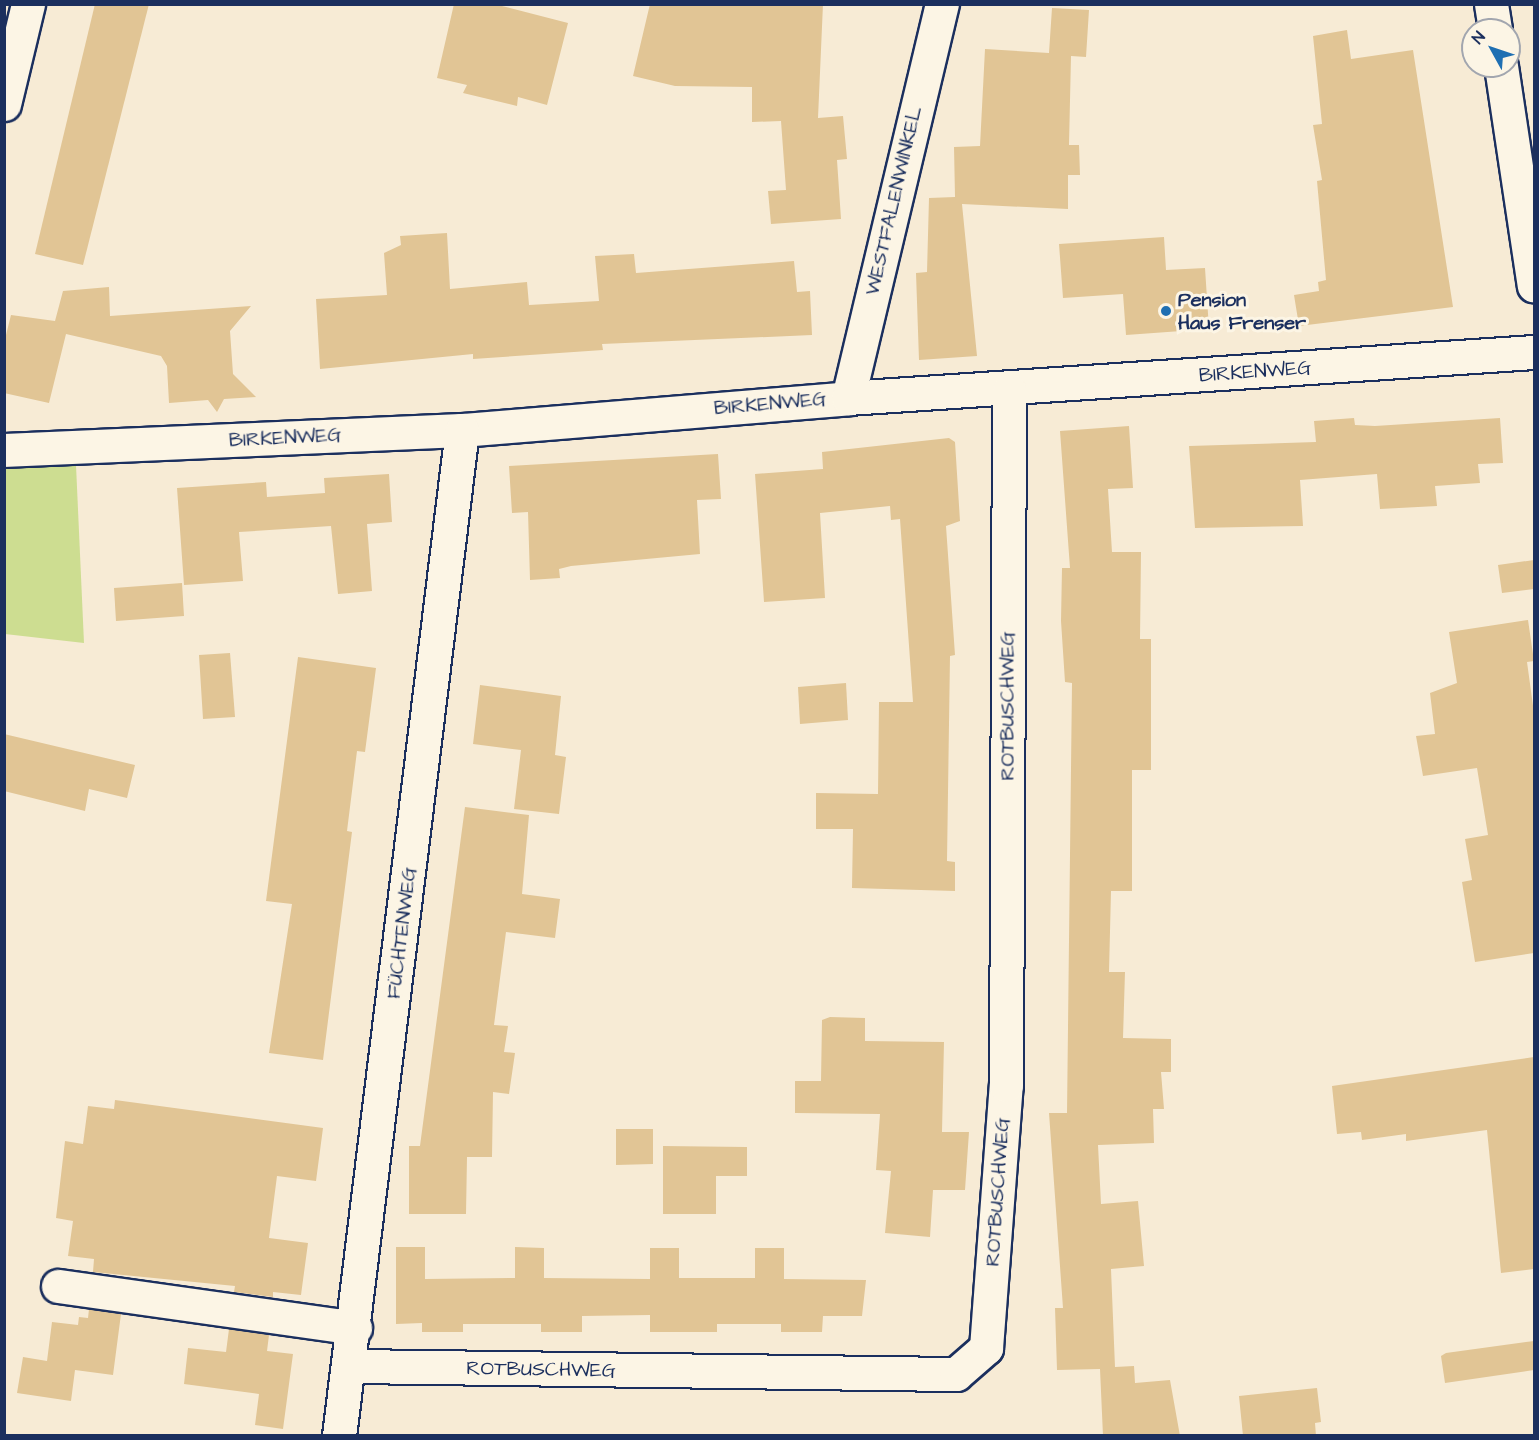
<!DOCTYPE html>
<meta charset="utf-8">
<style>
body{margin:0}
#map{position:relative;width:1539px;height:1440px;overflow:hidden;background:#f7ebd5;font-family:"Architects Daughter",sans-serif}
div>[style]{position:absolute}
[style*='--x']{left:calc(var(--x)*1px);top:calc(var(--y)*1px);width:calc(var(--w)*1px);rotate:calc(var(--a)*1deg)}
.green>*{inset:0;background:#cddd91}
.building>*{inset:0;background:#e1c595}
.roads{filter:drop-shadow(2px 0 #1b2f5e) drop-shadow(-2px 0 #1b2f5e) drop-shadow(0 2px #1b2f5e) drop-shadow(0 -2px #1b2f5e)}
.minor>*{height:33px;margin:-16.5px;padding:0 16.5px;transform-origin:16.5px;border-radius:16.5px;background:#fcf5e5}
.dots>*{width:16px;height:16px;translate:-50% -50%;box-sizing:border-box;border:3px solid #fcf5e5;border-radius:50%}
span{translate:-50% -50%;white-space:nowrap;text-align:center;line-height:1.15;-webkit-text-stroke:6px #fcf5e5;paint-order:stroke}
.street-label{font-size:20px;color:#1b2f5e}
.poi-label{font-size:20px;color:#1b2f5e;font-weight:700}
.left{translate:0 -50%;text-align:left}
.frame{position:absolute;inset:0;border:6px solid #1b2f5e;pointer-events:none}
.north{position:absolute;left:1461px;top:18px;width:60px;height:60px;box-sizing:border-box;background:#fcf5e5;border:2px solid #a2a6af;border-radius:50%;rotate:310deg;font-size:16px;font-weight:700;line-height:24px;text-align:center;color:#1b2f5e}
.north::after{content:'';display:block;margin:auto;width:21px;height:27px;background:#1f6fb2;clip-path:polygon(50% 0,100% 100%,50% 72%,0 100%)}
</style>
<div id="map">
<div class="green">
<div style="clip-path:polygon(76px 465px,84px 643px,5px 634px,5px 468px)"></div>
</div>
<div class="building">
<div style="clip-path:polygon(95px 4px,149px 4px,83px 265px,35px 254px)"></div>
<div style="clip-path:polygon(454px 4px,494px 4px,568px 23px,547px 105px,518px 97px,517px 106px,463px 93px,467px 85px,437px 78px)"></div>
<div style="clip-path:polygon(650px 4px,823px 4px,818px 118px,843px 116px,847px 159px,837px 160px,841px 219px,771px 224px,768px 191px,786px 190px,781px 121px,752px 122px,752px 87px,675px 86px,633px 76px)"></div>
<div style="clip-path:polygon(1052px 8px,1089px 10px,1086px 57px,1071px 56px,1069px 145px,1079px 145px,1080px 175px,1068px 175px,1068px 209px,962px 204px,977px 356px,919px 360px,916px 273px,927px 272px,929px 198px,955px 197px,954px 147px,980px 146px,985px 49px,1049px 53px)"></div>
<div style="clip-path:polygon(1347px 30px,1351px 59px,1413px 50px,1453px 307px,1299px 326px,1294px 295px,1319px 291px,1318px 282px,1326px 280px,1317px 181px,1322px 180px,1313px 125px,1322px 124px,1313px 36px)"></div>
<div style="clip-path:polygon(447px 233px,450px 289px,527px 282px,529px 305px,599px 301px,595px 256px,634px 254px,636px 273px,794px 261px,797px 292px,810px 291px,812px 335px,602px 344px,603px 350px,473px 359px,473px 354px,320px 369px,316px 299px,387px 295px,384px 253px,401px 245px,400px 236px)"></div>
<div style="clip-path:polygon(1164px 237px,1166px 270px,1205px 268px,1209px 329px,1126px 335px,1123px 294px,1063px 298px,1059px 244px)"></div>
<div style="clip-path:polygon(109px 287px,110px 316px,251px 306px,230px 331px,233px 374px,256px 397px,224px 399px,217px 412px,208px 400px,169px 403px,167px 366px,161px 356px,66px 334px,49px 403px,4px 393px,4px 343px,11px 315px,55px 321px,63px 291px)"></div>
<div style="clip-path:polygon(1354px 418px,1355px 425px,1375px 426px,1500px 418px,1503px 463px,1478px 464px,1480px 483px,1435px 486px,1437px 506px,1380px 509px,1377px 474px,1300px 480px,1303px 526px,1195px 528px,1189px 446px,1316px 442px,1314px 421px)"></div>
<div style="clip-path:polygon(1129px 426px,1133px 488px,1108px 489px,1112px 552px,1141px 552px,1140px 639px,1151px 639px,1151px 770px,1132px 770px,1132px 891px,1111px 891px,1109px 972px,1125px 972px,1123px 1038px,1171px 1039px,1171px 1072px,1161px 1072px,1164px 1109px,1153px 1109px,1154px 1143px,1098px 1145px,1101px 1204px,1138px 1201px,1144px 1266px,1111px 1269px,1115px 1367px,1134px 1366px,1135px 1383px,1170px 1380px,1180px 1436px,1103px 1436px,1100px 1369px,1057px 1370px,1055px 1308px,1063px 1308px,1049px 1113px,1067px 1113px,1072px 683px,1065px 682px,1061px 621px,1062px 568px,1070px 568px,1060px 431px)"></div>
<div style="clip-path:polygon(949px 438px,955px 442px,960px 521px,946px 526px,955px 655px,950px 656px,947px 861px,955px 862px,955px 891px,852px 888px,853px 829px,816px 829px,816px 793px,878px 794px,879px 702px,913px 702px,900px 519px,891px 520px,890px 506px,820px 513px,825px 598px,764px 602px,755px 474px,823px 469px,822px 452px)"></div>
<div style="clip-path:polygon(718px 454px,721px 499px,697px 500px,700px 554px,571px 566px,559px 569px,560px 578px,530px 580px,528px 512px,512px 513px,509px 466px)"></div>
<div style="clip-path:polygon(389px 474px,392px 522px,367px 524px,372px 591px,338px 594px,331px 526px,239px 532px,243px 581px,184px 585px,177px 488px,266px 482px,267px 497px,325px 493px,324px 478px)"></div>
<div style="clip-path:polygon(1534px 560px,1534px 589px,1502px 593px,1498px 565px)"></div>
<div style="clip-path:polygon(182px 583px,184px 616px,116px 621px,114px 588px)"></div>
<div style="clip-path:polygon(1528px 620px,1534px 661px,1527px 662px,1534px 713px,1534px 953px,1475px 962px,1462px 882px,1472px 880px,1465px 839px,1488px 835px,1477px 768px,1423px 776px,1416px 736px,1435px 734px,1430px 693px,1457px 683px,1449px 632px)"></div>
<div style="clip-path:polygon(230px 653px,235px 717px,203px 719px,199px 655px)"></div>
<div style="clip-path:polygon(298px 657px,376px 668px,365px 752px,357px 751px,347px 831px,352px 832px,323px 1060px,269px 1053px,292px 904px,266px 901px)"></div>
<div style="clip-path:polygon(846px 683px,848px 720px,800px 724px,798px 687px)"></div>
<div style="clip-path:polygon(480px 685px,561px 696px,555px 755px,566px 757px,559px 814px,514px 809px,521px 750px,473px 744px)"></div>
<div style="clip-path:polygon(4px 734px,135px 765px,127px 798px,89px 789px,85px 811px,4px 791px)"></div>
<div style="clip-path:polygon(465px 807px,529px 815px,522px 894px,560px 899px,555px 938px,506px 932px,494px 1025px,508px 1026px,504px 1052px,515px 1053px,509px 1094px,493px 1092px,492px 1157px,467px 1157px,466px 1214px,409px 1214px,409px 1146px,420px 1146px)"></div>
<div style="clip-path:polygon(830px 1017px,865px 1018px,865px 1041px,944px 1042px,942px 1132px,969px 1132px,965px 1190px,933px 1190px,930px 1237px,885px 1233px,891px 1171px,876px 1170px,880px 1114px,795px 1113px,795px 1081px,821px 1081px,822px 1020px)"></div>
<div style="clip-path:polygon(1534px 1057px,1534px 1269px,1501px 1273px,1487px 1130px,1406px 1141px,1406px 1134px,1362px 1140px,1361px 1132px,1337px 1134px,1332px 1086px)"></div>
<div style="clip-path:polygon(115px 1100px,323px 1128px,316px 1181px,277px 1176px,269px 1238px,308px 1243px,301px 1295px,273px 1292px,273px 1297px,234px 1292px,235px 1286px,93px 1272px,94px 1259px,68px 1256px,73px 1221px,56px 1218px,65px 1141px,83px 1144px,88px 1106px,114px 1109px)"></div>
<div style="clip-path:polygon(616px 1129px,653px 1129px,653px 1164px,616px 1165px)"></div>
<div style="clip-path:polygon(663px 1146px,747px 1147px,747px 1176px,716px 1176px,716px 1214px,663px 1214px)"></div>
<div style="clip-path:polygon(396px 1247px,425px 1247px,425px 1279px,515px 1278px,515px 1247px,544px 1248px,544px 1278px,650px 1279px,650px 1248px,679px 1248px,679px 1278px,755px 1278px,755px 1248px,784px 1248px,784px 1279px,866px 1280px,862px 1316px,823px 1316px,822px 1332px,781px 1332px,781px 1324px,717px 1324px,717px 1332px,650px 1332px,650px 1315px,582px 1316px,582px 1332px,541px 1332px,541px 1324px,463px 1324px,463px 1332px,422px 1332px,422px 1323px,396px 1324px)"></div>
<div style="clip-path:polygon(89px 1309px,121px 1314px,113px 1375px,75px 1370px,71px 1401px,17px 1393px,23px 1357px,47px 1361px,52px 1322px,78px 1325px,79px 1317px,88px 1318px)"></div>
<div style="clip-path:polygon(229px 1329px,269px 1335px,267px 1351px,293px 1354px,283px 1429px,255px 1425px,259px 1394px,184px 1384px,188px 1348px,226px 1352px)"></div>
<div style="clip-path:polygon(1534px 1341px,1534px 1370px,1445px 1383px,1441px 1356px,1446px 1353px)"></div>
<div style="clip-path:polygon(1317px 1388px,1321px 1422px,1315px 1423px,1316px 1436px,1243px 1436px,1239px 1396px)"></div>
</div>
<div class="roads">
<div class="minor">
<div style="--x:1491;--y:4;--w:26;--a:81"></div>
<div style="--x:1501;--y:66;--w:222;--a:81.5"></div>
<div style="--x:4;--y:104;--w:103;--a:-76.5"></div>
<div style="--x:848;--y:398;--w:405;--a:-76.6"></div>
<div style="--x:4;--y:450;--w:458;--a:-2.5"></div>
<div style="--x:462;--y:430;--w:387;--a:-4.7"></div>
<div style="--x:848;--y:398;--w:688;--a:-3.84"></div>
<div style="--x:58;--y:1286;--w:300;--a:8"></div>
<div style="--x:351;--y:1366;--w:605;--a:0.76"></div>
<div style="--x:956;--y:1374;--w:40;--a:-41"></div>
<div style="--x:986;--y:1348;--w:264;--a:-85.7"></div>
<div style="--x:1006;--y:1085;--w:695;--a:-89.75"></div>
<div style="--x:339;--y:1436;--w:1013;--a:-83.03"></div>
</div>
</div>
<div class="dots">
<div style="left:1166px;top:311px;background:#1f6fb2"></div>
</div>
<div class="street-label">
<span style="left:894px;top:201px;rotate:-77deg">WESTFALENWINKEL</span>
<span style="left:1255px;top:372px;rotate:-4deg">BIRKENWEG</span>
<span style="left:770px;top:404px;rotate:-5deg">BIRKENWEG</span>
<span style="left:285px;top:438px;rotate:-3deg">BIRKENWEG</span>
<span style="left:1008px;top:706px;rotate:-90deg">ROTBUSCHWEG</span>
<span style="left:402px;top:933px;rotate:-83deg">FÜCHTENWEG</span>
<span style="left:998px;top:1192px;rotate:-86deg">ROTBUSCHWEG</span>
<span style="left:541px;top:1370px;rotate:1deg">ROTBUSCHWEG</span>
</div>
<div class="poi-label">
<span class="left" style="left:1178px;top:312px">Pension<br>Haus Frenser</span>
</div>
<div class="frame"></div>
<div class="north">N</div>
</div>
